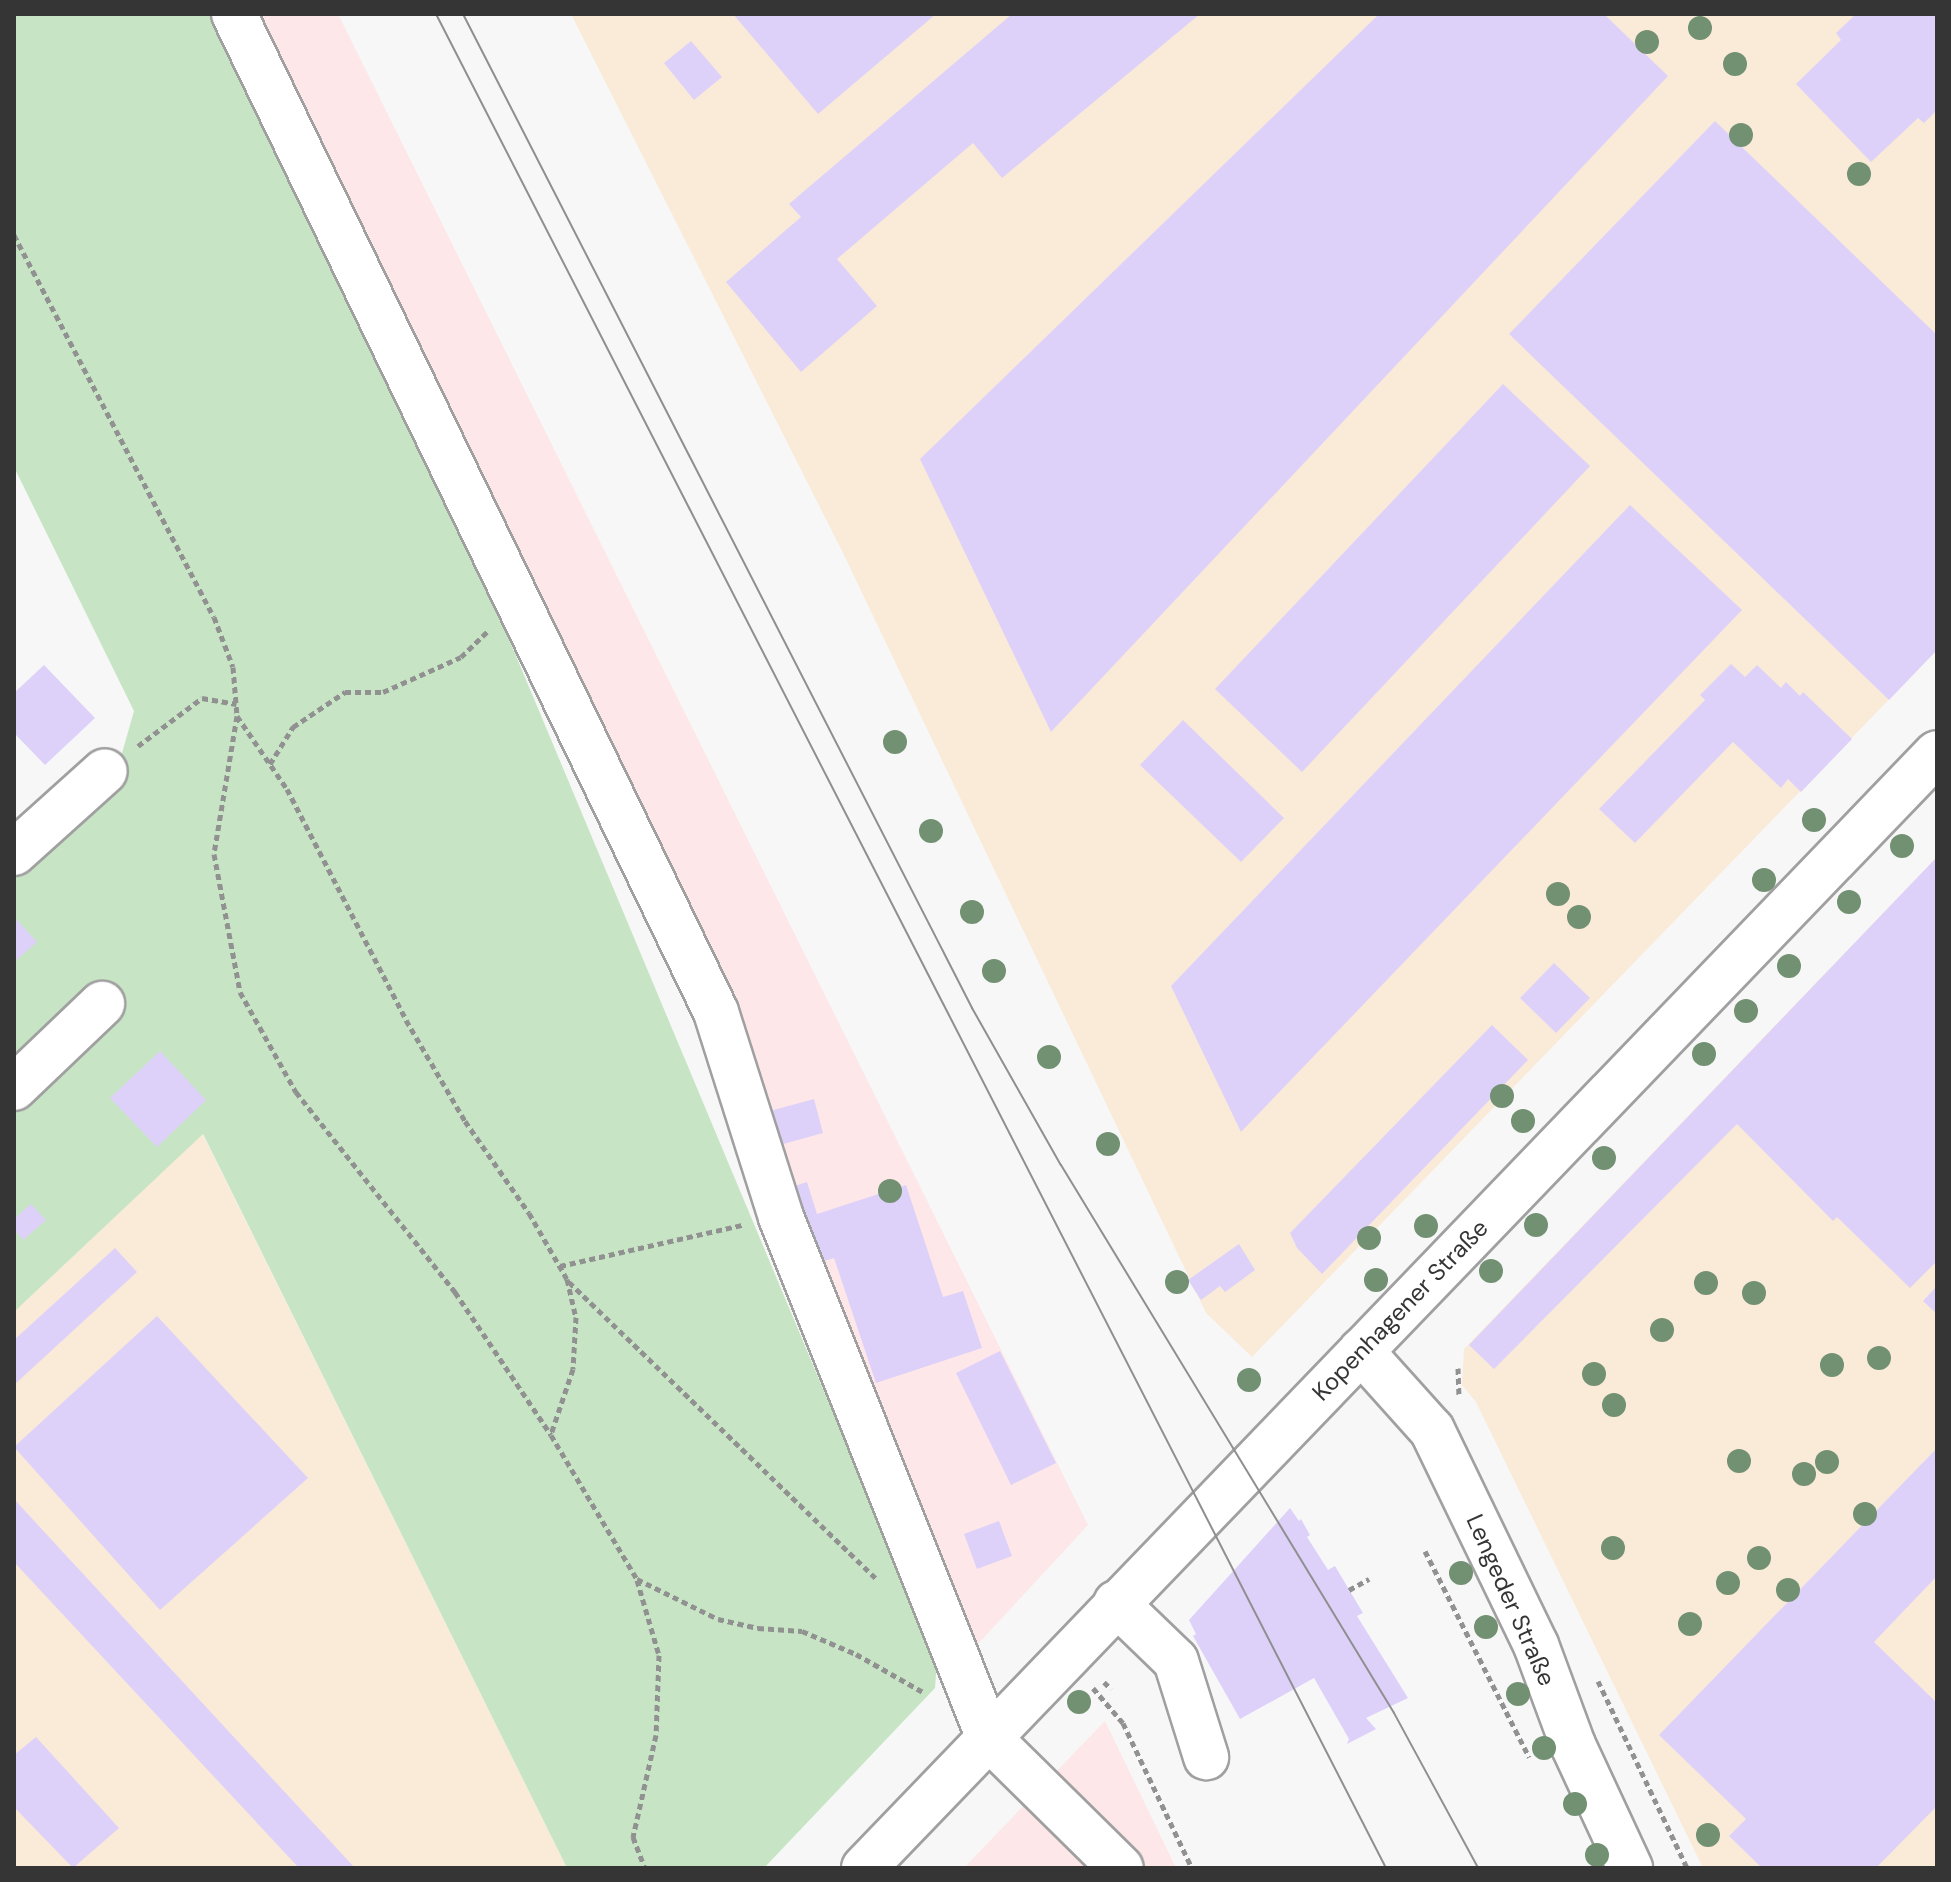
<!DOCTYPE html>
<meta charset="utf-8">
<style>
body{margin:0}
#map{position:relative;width:1951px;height:1882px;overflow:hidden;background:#f7f7f8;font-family:"DM Sans",sans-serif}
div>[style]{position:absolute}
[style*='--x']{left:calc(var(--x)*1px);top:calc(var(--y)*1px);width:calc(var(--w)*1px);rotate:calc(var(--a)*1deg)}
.commercial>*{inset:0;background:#fde7e8}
.industrial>*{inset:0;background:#faebd8}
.green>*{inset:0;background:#c7e5c4}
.building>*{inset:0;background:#ded1f9}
.path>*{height:5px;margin-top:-2.5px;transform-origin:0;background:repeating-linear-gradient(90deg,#919192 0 6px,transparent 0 10px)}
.roads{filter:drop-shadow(2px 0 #a0a0a1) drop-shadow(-2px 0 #a0a0a1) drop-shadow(0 2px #a0a0a1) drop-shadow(0 -2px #a0a0a1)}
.minor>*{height:44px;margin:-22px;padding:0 22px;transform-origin:22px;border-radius:22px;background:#fff}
.major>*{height:44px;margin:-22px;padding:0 22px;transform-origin:22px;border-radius:22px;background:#fff}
.tram>*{height:2px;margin:-1px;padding:0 1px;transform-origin:1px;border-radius:1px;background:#8f8f90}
.trees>*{width:24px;height:24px;margin:-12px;border-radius:50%;background:#729072}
span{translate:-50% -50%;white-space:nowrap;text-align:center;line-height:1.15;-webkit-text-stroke:6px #fff;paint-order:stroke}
.street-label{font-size:24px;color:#353536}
.frame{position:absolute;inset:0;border:16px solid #353536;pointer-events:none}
</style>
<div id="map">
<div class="commercial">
<div style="clip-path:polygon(243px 14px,338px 14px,1088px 1525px,965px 1658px,776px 1190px)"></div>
<div style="clip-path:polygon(1105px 1721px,1176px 1868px,964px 1868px,1076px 1751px)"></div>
</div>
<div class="industrial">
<div style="clip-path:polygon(571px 14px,1937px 14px,1937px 650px,1252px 1357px,1206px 1313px,843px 553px)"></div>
<div style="clip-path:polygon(1937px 857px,1937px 1868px,1703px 1868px,1476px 1402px,1462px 1385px,1464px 1349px)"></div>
<div style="clip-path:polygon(202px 1133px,567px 1868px,14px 1868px,14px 1312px)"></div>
</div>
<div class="green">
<div style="clip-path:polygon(14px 14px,222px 14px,413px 410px,937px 1661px,935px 1688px,764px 1868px,567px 1868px,203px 1134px,14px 1312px,14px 875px,111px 792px,134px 711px,14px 467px)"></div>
</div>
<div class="building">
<div style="clip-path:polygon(733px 14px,936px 14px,818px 114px)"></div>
<div style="clip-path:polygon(1012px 14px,1200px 14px,1002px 178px,973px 143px,837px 259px,877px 306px,801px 372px,726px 282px,801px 217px,789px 204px)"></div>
<div style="clip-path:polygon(1379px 14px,1604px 14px,1668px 76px,1051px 732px,920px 459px)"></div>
<div style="clip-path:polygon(1856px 14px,1937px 14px,1937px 110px,1924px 123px,1918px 118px,1871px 162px,1796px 84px,1841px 40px,1836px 33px)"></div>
<div style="clip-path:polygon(691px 41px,722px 77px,694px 100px,664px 63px)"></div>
<div style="clip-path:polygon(1715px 121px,1937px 335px,1937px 650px,1889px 700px,1509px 334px)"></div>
<div style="clip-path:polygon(1503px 384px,1590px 466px,1302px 772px,1215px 689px)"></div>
<div style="clip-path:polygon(1630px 505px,1742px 610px,1241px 1132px,1171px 986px)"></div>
<div style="clip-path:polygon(1731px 664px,1745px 677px,1757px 665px,1781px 688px,1786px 682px,1800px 696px,1803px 692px,1852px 739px,1801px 792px,1788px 779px,1781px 788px,1733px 742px,1635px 843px,1599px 809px,1705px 700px,1700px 695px)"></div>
<div style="clip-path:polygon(44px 665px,95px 718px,45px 765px,14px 733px,14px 693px)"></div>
<div style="clip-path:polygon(1183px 720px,1284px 818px,1241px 862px,1140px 765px)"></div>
<div style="clip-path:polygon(1937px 857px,1937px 1261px,1910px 1288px,1837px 1217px,1833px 1221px,1737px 1124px,1494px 1369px,1469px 1345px)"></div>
<div style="clip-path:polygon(14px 917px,37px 942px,14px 962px)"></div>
<div style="clip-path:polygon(1554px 963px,1590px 998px,1556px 1033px,1520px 998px)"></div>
<div style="clip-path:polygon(1492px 1025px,1528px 1060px,1322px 1274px,1297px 1248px,1290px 1233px)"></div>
<div style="clip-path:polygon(160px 1051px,206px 1100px,157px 1147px,110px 1098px)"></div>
<div style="clip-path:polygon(814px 1099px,823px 1133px,780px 1145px,770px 1111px)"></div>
<div style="clip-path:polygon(807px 1182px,817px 1214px,906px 1185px,943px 1297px,963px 1291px,982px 1348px,876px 1383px,834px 1258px,811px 1265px,785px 1189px)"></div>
<div style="clip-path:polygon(31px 1204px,46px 1220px,23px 1240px,14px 1229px,14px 1219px)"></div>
<div style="clip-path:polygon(1239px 1244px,1255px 1270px,1225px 1292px,1220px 1286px,1201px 1300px,1188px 1280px)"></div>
<div style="clip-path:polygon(115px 1248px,137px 1272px,14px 1385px,14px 1340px)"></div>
<div style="clip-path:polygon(1937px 1286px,1937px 1314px,1923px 1301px)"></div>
<div style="clip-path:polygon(157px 1316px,308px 1478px,160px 1610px,14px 1447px)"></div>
<div style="clip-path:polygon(1000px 1351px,1056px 1463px,1011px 1485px,956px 1373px)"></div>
<div style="clip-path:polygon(1937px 1448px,1937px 1576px,1874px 1642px,1937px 1703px,1937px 1806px,1876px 1868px,1762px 1868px,1729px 1836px,1746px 1819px,1659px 1735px)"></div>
<div style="clip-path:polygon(14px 1499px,170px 1668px,355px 1868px,299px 1868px,14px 1562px)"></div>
<div style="clip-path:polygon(1290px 1508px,1299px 1521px,1301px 1519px,1310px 1535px,1307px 1537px,1328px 1570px,1335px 1566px,1363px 1613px,1357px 1616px,1408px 1698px,1366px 1718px,1376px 1729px,1347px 1744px,1349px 1739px,1314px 1678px,1240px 1719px,1193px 1636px,1196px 1634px,1189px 1620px)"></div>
<div style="clip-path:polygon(999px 1521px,1012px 1556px,977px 1569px,964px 1534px)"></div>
<div style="clip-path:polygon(36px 1737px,119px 1828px,73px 1868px,14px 1807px,14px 1755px)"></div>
</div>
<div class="path">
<div style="--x:14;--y:235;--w:431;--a:62.4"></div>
<div style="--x:214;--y:617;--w:53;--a:69.2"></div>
<div style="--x:233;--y:667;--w:49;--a:85.3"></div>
<div style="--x:237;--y:716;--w:140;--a:99.5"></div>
<div style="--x:214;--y:854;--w:140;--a:79.3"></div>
<div style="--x:240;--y:992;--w:115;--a:60.8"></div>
<div style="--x:296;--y:1092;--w:256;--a:51.5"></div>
<div style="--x:455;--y:1292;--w:172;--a:56.1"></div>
<div style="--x:551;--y:1435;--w:168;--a:59.2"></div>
<div style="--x:637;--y:1579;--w:90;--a:26.3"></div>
<div style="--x:718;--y:1619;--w:41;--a:12.7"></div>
<div style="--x:758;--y:1628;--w:44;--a:3.9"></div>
<div style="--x:802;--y:1631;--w:59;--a:23.1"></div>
<div style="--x:856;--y:1654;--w:77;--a:29.6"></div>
<div style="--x:237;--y:716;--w:88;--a:55.6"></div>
<div style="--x:287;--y:789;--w:260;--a:62.7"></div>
<div style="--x:406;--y:1020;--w:117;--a:59.7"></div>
<div style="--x:465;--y:1121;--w:112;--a:55.2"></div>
<div style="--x:529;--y:1213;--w:76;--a:60.1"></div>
<div style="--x:567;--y:1279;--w:39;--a:77"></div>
<div style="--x:576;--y:1317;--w:52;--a:93.3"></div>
<div style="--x:573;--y:1369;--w:69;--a:108.7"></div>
<div style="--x:138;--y:746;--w:80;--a:-36.9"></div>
<div style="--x:202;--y:698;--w:35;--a:10"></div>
<div style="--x:270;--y:764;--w:44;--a:-58.1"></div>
<div style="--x:293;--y:727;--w:63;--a:-33.9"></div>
<div style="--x:345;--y:692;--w:38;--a:0"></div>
<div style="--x:383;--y:692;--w:85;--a:-24.2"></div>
<div style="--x:461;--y:657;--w:37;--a:-44"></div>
<div style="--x:560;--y:1266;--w:187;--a:-12.7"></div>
<div style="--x:569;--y:1282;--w:429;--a:44"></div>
<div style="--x:1458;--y:1368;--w:28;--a:88"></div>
<div style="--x:1425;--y:1551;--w:231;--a:63.2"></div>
<div style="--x:637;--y:1580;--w:78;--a:73.7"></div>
<div style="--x:659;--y:1655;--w:80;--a:92.1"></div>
<div style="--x:656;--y:1735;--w:105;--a:102.7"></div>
<div style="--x:633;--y:1837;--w:33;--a:69"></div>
<div style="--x:1349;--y:1590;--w:23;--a:-29"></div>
<div style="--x:1598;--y:1681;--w:207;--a:64.5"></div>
<div style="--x:1104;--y:1682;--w:10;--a:45"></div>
<div style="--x:1093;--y:1688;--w:46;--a:49.4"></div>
<div style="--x:1123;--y:1723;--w:161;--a:64.6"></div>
</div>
<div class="roads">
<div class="minor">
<div style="--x:234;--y:14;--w:1108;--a:64.22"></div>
<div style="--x:716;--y:1012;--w:215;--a:72.4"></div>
<div style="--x:781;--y:1217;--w:561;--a:68.24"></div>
<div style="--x:989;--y:1738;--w:185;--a:44.6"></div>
<div style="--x:14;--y:853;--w:122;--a:-42"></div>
<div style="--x:14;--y:1088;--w:122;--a:-43.7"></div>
<div style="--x:1361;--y:1351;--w:106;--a:48.1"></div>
<div style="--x:1432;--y:1430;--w:239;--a:64.2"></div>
<div style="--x:1536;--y:1645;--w:107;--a:69.7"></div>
<div style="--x:1573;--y:1745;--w:136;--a:65.1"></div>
<div style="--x:1116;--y:1603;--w:83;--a:44"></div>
<div style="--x:1176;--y:1661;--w:101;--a:72.6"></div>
</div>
<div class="major">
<div style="--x:864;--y:1868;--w:1547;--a:-46.1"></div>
</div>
</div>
<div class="tram">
<div style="--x:436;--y:14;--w:2083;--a:62.87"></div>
<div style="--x:463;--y:14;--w:1117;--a:62.88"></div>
<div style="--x:972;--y:1008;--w:180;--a:60.5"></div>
<div style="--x:1061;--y:1165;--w:641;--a:58.71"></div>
<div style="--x:1394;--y:1713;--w:176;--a:61.5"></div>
</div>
<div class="trees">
<div style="left:1700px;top:28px"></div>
<div style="left:1647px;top:42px"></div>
<div style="left:1735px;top:64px"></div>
<div style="left:1741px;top:135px"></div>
<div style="left:1859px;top:174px"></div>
<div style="left:895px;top:742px"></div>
<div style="left:1814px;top:820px"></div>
<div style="left:931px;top:831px"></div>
<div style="left:1902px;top:846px"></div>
<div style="left:1764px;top:880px"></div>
<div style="left:1558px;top:894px"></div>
<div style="left:1849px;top:902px"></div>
<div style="left:972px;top:912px"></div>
<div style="left:1579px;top:917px"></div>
<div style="left:1789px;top:966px"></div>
<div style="left:994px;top:971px"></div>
<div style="left:1746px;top:1011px"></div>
<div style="left:1704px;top:1054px"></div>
<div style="left:1049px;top:1057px"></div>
<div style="left:1502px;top:1096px"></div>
<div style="left:1523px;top:1121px"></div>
<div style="left:1108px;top:1144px"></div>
<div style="left:1604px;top:1158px"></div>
<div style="left:890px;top:1191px"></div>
<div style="left:1536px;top:1225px"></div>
<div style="left:1426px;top:1226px"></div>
<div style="left:1369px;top:1238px"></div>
<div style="left:1491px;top:1271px"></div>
<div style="left:1376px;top:1280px"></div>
<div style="left:1177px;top:1282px"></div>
<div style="left:1706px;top:1283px"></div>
<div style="left:1754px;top:1293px"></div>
<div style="left:1662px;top:1330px"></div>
<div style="left:1879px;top:1358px"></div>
<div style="left:1832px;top:1365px"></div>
<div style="left:1594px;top:1374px"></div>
<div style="left:1249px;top:1380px"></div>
<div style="left:1614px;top:1405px"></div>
<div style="left:1739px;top:1461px"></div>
<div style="left:1827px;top:1462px"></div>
<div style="left:1804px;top:1474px"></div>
<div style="left:1865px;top:1514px"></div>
<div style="left:1613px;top:1548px"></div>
<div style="left:1759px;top:1558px"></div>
<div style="left:1461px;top:1573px"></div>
<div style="left:1728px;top:1583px"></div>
<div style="left:1788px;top:1590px"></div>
<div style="left:1690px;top:1624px"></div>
<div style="left:1486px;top:1627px"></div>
<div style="left:1518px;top:1694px"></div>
<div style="left:1079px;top:1702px"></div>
<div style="left:1544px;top:1748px"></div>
<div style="left:1575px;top:1804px"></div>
<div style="left:1708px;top:1835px"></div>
<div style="left:1597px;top:1855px"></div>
</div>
<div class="street-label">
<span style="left:1400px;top:1310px;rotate:-46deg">Kopenhagener Straße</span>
<span style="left:1511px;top:1600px;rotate:66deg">Lengeder Straße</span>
</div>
<div class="frame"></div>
</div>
